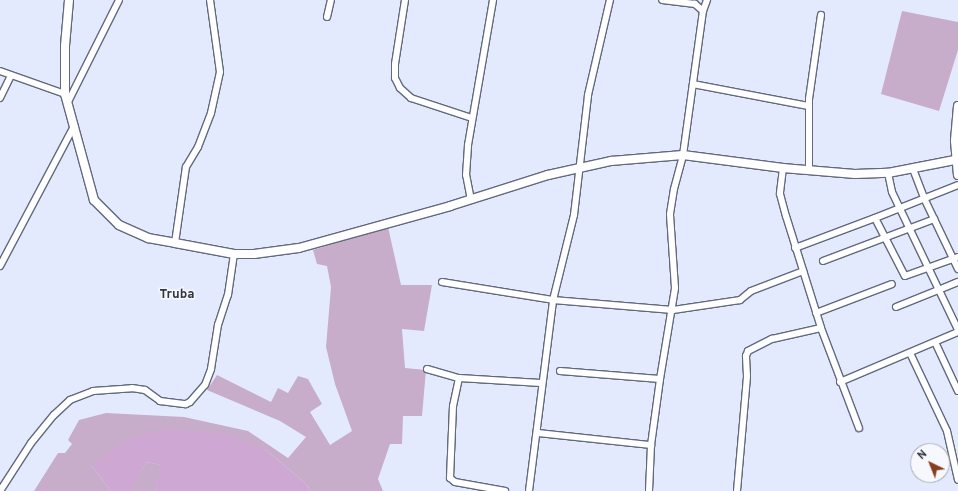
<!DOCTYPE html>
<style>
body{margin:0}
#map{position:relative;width:958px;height:491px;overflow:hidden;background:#e3eafe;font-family:Overpass,sans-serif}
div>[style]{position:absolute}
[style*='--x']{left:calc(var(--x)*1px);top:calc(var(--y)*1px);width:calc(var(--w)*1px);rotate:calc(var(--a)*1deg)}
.green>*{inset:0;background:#c8adca}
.forest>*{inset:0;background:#cea8d2}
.roads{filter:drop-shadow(1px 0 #62697e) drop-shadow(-1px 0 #62697e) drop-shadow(0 1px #62697e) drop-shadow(0 -1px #62697e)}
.minor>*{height:6px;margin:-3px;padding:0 3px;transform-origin:3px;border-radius:3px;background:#fff}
.tertiary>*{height:8px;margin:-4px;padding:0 4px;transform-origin:4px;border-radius:4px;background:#fff}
span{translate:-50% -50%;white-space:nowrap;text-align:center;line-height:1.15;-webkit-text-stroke:3px #f6f8fd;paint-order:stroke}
.quarter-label{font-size:13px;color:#333640;font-weight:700}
.north{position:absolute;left:910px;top:443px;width:40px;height:40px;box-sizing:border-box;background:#f6f8fd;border:1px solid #a8aab1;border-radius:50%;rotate:317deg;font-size:11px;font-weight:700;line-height:16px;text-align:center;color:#333640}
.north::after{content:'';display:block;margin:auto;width:14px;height:18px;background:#863e20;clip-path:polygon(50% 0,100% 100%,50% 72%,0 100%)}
</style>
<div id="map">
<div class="green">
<div style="clip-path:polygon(902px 11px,958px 22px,958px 50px,939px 111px,881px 94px)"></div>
<div style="clip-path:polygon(388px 227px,401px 285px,432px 285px,424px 331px,402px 329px,405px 368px,426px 370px,422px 416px,403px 416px,402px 444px,390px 444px,378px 479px,383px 491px,311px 491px,305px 483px,265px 449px,92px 466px,111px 491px,34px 491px,58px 453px,65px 453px,72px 444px,68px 440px,79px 420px,106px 413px,184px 417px,248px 431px,288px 458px,306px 437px,280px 421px,207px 390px,217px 375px,271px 402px,278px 388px,288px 393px,298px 376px,308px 379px,322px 404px,310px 412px,330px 445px,352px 431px,335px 384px,326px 347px,331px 287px,327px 266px,317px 264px,313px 250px)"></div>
<div style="clip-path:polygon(146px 462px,162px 465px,156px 491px,132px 491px,131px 488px)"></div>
</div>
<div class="forest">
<div style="clip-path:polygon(163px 429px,220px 433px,265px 449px,305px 483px,311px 491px,156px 491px,161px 465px,146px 462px,132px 488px,132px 491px,111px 491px,92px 466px,124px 441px)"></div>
</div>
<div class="roads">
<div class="minor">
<div style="--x:405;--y:0;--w:65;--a:98.9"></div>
<div style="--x:395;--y:64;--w:14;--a:90"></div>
<div style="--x:395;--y:78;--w:11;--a:63"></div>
<div style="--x:400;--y:88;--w:15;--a:42"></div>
<div style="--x:411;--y:98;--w:64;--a:18.2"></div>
<div style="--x:703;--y:11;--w:12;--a:-70"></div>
<div style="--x:327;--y:17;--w:17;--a:-77"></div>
<div style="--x:0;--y:71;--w:69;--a:19.5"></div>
<div style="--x:693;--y:84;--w:117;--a:10.8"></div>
<div style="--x:0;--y:98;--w:25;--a:-64"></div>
<div style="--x:67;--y:104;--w:116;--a:-63.4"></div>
<div style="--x:783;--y:168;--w:26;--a:97"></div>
<div style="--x:780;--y:194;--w:23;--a:75"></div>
<div style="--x:786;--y:216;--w:117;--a:72.6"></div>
<div style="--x:821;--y:328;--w:107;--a:69.2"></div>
<div style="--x:913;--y:169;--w:31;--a:69"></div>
<div style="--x:924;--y:198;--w:79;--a:64.4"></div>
<div style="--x:809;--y:170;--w:71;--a:-90"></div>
<div style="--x:809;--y:99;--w:85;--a:-81.9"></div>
<div style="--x:888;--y:173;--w:19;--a:78"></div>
<div style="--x:892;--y:192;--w:153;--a:64.4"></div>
<div style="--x:958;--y:185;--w:89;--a:158.3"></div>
<div style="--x:875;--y:218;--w:65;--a:62.7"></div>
<div style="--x:905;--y:276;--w:56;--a:-19.7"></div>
<div style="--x:471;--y:200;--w:25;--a:-101"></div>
<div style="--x:466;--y:175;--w:30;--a:-86"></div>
<div style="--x:468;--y:145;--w:147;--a:-80.2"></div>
<div style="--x:175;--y:243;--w:77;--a:-81.8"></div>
<div style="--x:186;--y:167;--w:23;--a:-59"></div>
<div style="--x:198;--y:147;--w:36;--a:-69"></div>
<div style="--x:211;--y:113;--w:42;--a:-77.6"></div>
<div style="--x:220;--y:72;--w:73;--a:-97.9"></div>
<div style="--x:795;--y:248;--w:85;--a:-20.6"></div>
<div style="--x:823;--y:261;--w:119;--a:-20.7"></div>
<div style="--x:0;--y:266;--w:156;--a:-62.1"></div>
<div style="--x:442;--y:282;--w:112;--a:9.2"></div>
<div style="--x:553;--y:300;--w:120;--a:4.8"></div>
<div style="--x:673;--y:310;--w:68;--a:-8.5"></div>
<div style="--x:740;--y:300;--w:14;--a:-39"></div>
<div style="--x:751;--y:291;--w:56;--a:-21"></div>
<div style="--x:896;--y:307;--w:67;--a:-22"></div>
<div style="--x:816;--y:313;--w:81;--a:-20.9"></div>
<div style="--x:935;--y:342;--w:54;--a:64.9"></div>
<div style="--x:910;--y:353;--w:86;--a:64.6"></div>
<div style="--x:947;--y:431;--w:50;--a:77.3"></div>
<div style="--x:427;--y:369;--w:33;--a:16"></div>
<div style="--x:459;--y:378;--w:82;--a:3.5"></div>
<div style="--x:560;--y:371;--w:100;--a:4.6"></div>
<div style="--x:459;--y:378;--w:29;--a:102"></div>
<div style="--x:453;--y:406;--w:72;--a:92.4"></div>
<div style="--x:450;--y:478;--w:6;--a:39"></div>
<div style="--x:455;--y:482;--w:51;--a:10.2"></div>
<div style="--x:840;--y:382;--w:128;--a:-23"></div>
<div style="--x:538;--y:433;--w:114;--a:6.1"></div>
<div style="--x:0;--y:491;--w:57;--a:-57.1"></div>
<div style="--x:31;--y:443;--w:36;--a:-51"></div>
<div style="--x:54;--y:415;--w:22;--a:-43"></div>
<div style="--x:70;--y:400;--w:25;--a:-21"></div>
<div style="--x:93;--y:391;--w:39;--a:-4"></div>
<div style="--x:132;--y:388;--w:13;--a:9"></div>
<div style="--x:145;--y:390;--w:19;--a:36"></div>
<div style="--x:160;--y:401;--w:26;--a:7"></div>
<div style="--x:186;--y:404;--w:4;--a:-27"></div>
<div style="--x:190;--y:402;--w:23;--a:-49"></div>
<div style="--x:205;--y:385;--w:17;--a:-69"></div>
<div style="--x:211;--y:369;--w:45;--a:-81"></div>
<div style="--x:218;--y:325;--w:32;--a:-72"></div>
<div style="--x:228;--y:295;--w:41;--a:-81.7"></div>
<div style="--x:529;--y:491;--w:193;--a:-82.8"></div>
<div style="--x:553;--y:300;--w:88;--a:-76.1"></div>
<div style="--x:574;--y:215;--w:121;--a:-83.3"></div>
<div style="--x:588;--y:95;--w:98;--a:-77"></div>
<div style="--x:649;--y:491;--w:46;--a:-87.5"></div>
<div style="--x:651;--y:445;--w:67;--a:-82.2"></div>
<div style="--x:660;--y:379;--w:92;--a:-80.6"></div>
<div style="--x:675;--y:288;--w:74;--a:-93.9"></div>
<div style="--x:670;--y:214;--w:25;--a:-81"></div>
<div style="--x:674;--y:189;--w:35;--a:-75"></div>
<div style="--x:683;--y:155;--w:145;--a:-82.1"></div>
<div style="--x:703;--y:11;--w:11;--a:-139"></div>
<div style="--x:695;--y:4;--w:33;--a:-173"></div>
<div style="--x:737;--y:491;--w:115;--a:-85"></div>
<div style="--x:747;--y:376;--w:20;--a:-93"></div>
<div style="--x:746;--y:356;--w:5;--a:-68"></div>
<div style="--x:748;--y:351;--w:27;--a:-27"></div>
<div style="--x:772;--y:339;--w:50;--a:-12.7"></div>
</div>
<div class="tertiary">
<div style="--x:69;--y:0;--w:46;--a:95"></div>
<div style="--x:65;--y:46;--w:48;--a:90"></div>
<div style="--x:65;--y:94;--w:110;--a:74.7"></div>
<div style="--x:94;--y:200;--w:35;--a:45"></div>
<div style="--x:119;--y:225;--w:32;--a:24"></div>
<div style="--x:148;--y:238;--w:27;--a:10"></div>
<div style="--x:175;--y:243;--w:60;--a:10.6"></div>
<div style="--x:234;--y:254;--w:20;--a:0"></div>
<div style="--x:254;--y:254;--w:45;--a:-7.6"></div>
<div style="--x:299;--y:248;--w:157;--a:-15.5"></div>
<div style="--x:450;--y:206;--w:103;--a:-17.6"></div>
<div style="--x:548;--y:175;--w:65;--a:-12.5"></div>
<div style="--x:611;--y:161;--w:72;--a:-4.8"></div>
<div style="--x:683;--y:155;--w:101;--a:7.4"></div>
<div style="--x:783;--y:168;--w:72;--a:4.8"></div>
<div style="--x:855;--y:174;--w:33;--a:-2"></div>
<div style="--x:888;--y:173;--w:68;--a:-11"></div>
<div style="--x:958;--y:106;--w:35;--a:95"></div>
<div style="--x:955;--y:141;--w:34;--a:85"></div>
</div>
</div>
<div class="quarter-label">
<span style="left:177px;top:295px">Truba</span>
</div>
<div class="north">N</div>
</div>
